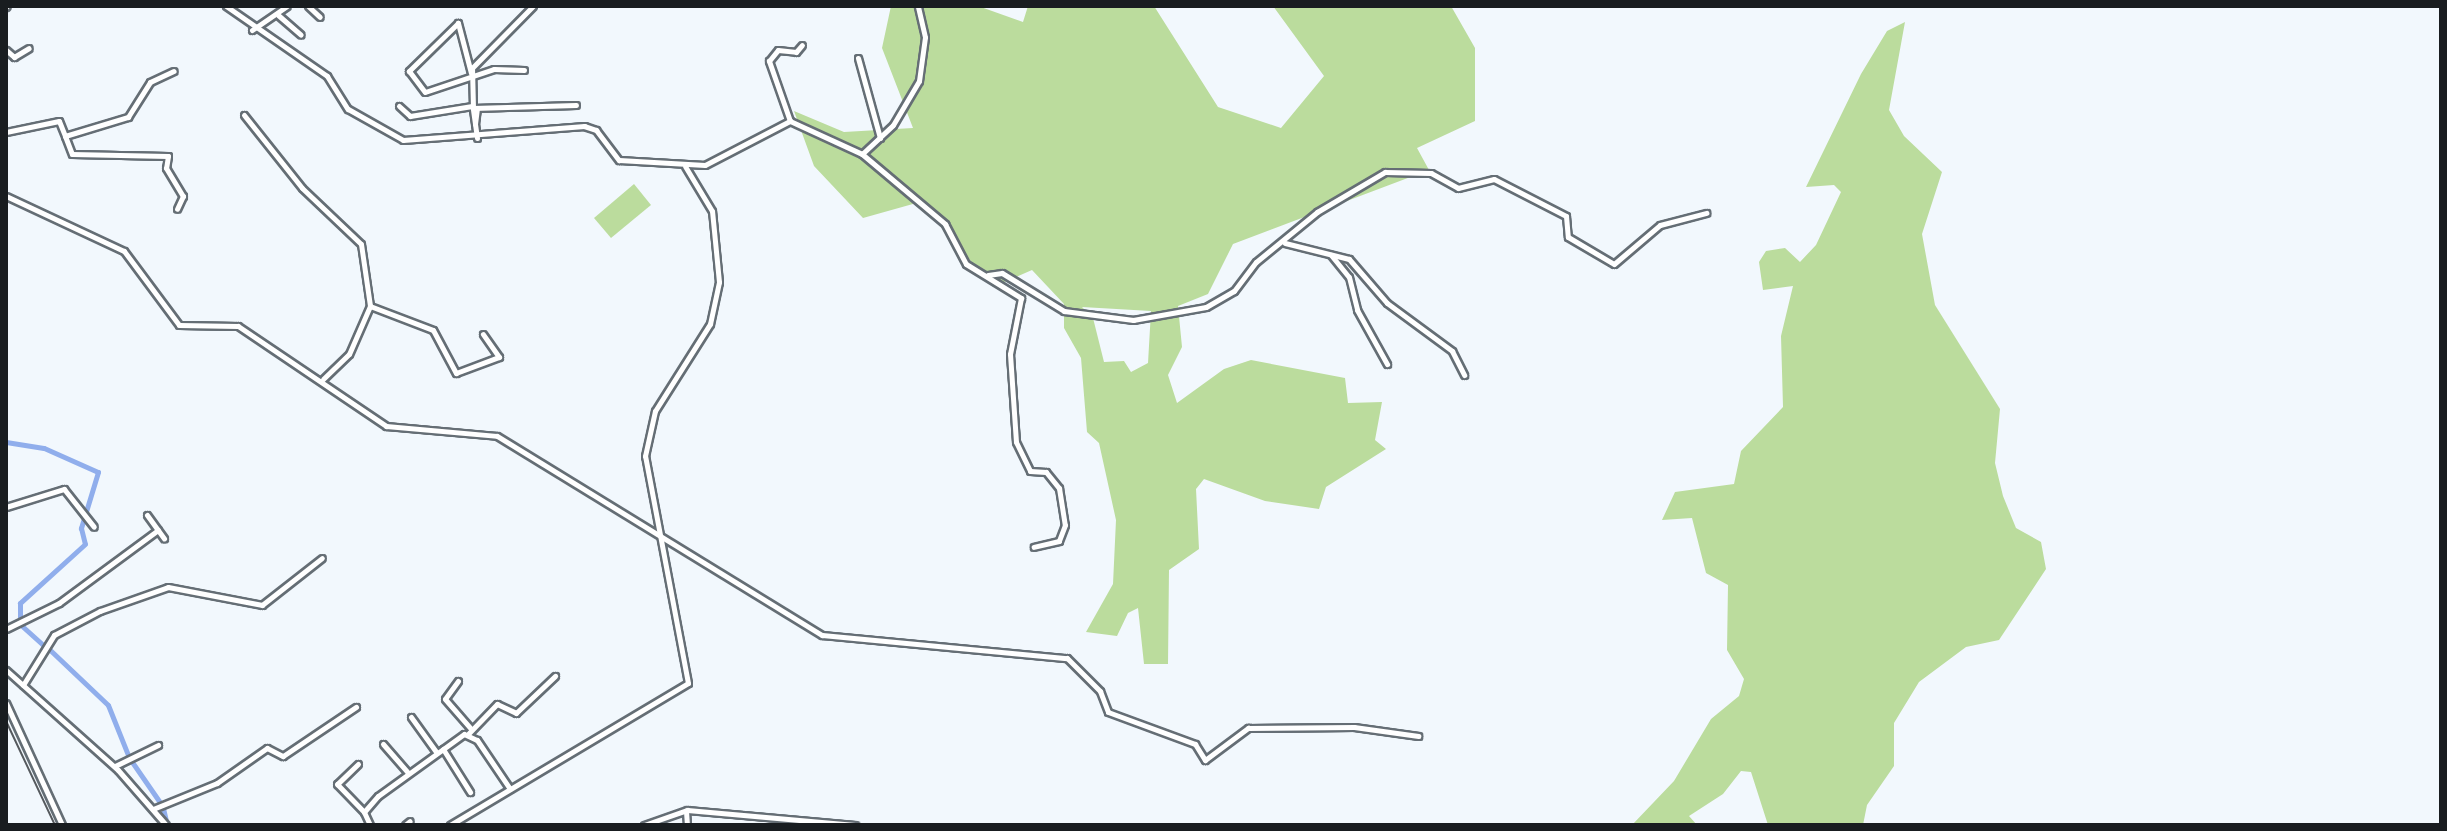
<!DOCTYPE html>
<style>
body{margin:0}
#map{position:relative;width:2447px;height:831px;overflow:hidden;background:#f2f8fd;font-family:"Exo 2",sans-serif}
div>[style]{position:absolute}
[style*='--x']{left:calc(var(--x)*1px);top:calc(var(--y)*1px);width:calc(var(--w)*1px);rotate:calc(var(--a)*1deg)}
.green>*{inset:0;background:#bbdc9d}
.canal>*{height:5px;margin:-2.5px;padding:0 2.5px;transform-origin:2.5px;border-radius:2.5px;background:#90aeec}
.roads{filter:drop-shadow(2px 0 #656e75) drop-shadow(-2px 0 #656e75) drop-shadow(0 2px #656e75) drop-shadow(0 -2px #656e75)}
.minor>*{height:5px;margin:-2.5px;padding:0 2.5px;transform-origin:2.5px;border-radius:2.5px;background:#fff}
.tram>*{height:2px;margin:-1px;padding:0 1px;transform-origin:1px;border-radius:1px;background:#565a5e}
span{translate:-50% -50%;white-space:nowrap;text-align:center;line-height:1.15;-webkit-text-stroke:6px #fff;paint-order:stroke}
.frame{position:absolute;inset:0;border:8px solid #191d20;pointer-events:none}
</style>
<div id="map">
<div class="green">
<div style="clip-path:polygon(evenodd,891px 6px,978px 6px,1023px 22px,1028px 6px,1154px 6px,1218px 107px,1281px 128px,1324px 76px,1273px 6px,1451px 6px,1475px 48px,1475px 121px,1417px 148px,1429px 170px,1233px 244px,1208px 294px,1178px 306px,1182px 347px,1168px 375px,1177px 403px,1224px 369px,1251px 360px,1345px 378px,1348px 403px,1382px 402px,1375px 440px,1386px 449px,1326px 487px,1319px 509px,1265px 501px,1204px 479px,1196px 489px,1199px 549px,1169px 570px,1168px 664px,1144px 664px,1138px 608px,1128px 613px,1117px 636px,1086px 632px,1113px 584px,1116px 520px,1099px 443px,1087px 432px,1081px 358px,1064px 328px,1064px 304px,1032px 270px,993px 287px,920px 202px,863px 218px,814px 166px,794px 111px,844px 132px,913px 128px,882px 48px,891px 6px,1082px 307px,1151px 311px,1148px 363px,1131px 372px,1124px 361px,1104px 362px,1093px 318px,1082px 307px)"></div>
<div style="clip-path:polygon(1905px 22px,1889px 110px,1904px 136px,1942px 172px,1922px 234px,1935px 305px,2000px 409px,1995px 463px,2003px 496px,2016px 528px,2041px 542px,2046px 569px,1999px 640px,1966px 647px,1919px 682px,1894px 723px,1894px 766px,1867px 805px,1863px 825px,1768px 825px,1751px 772px,1741px 771px,1723px 794px,1689px 816px,1697px 825px,1632px 825px,1674px 781px,1711px 719px,1739px 696px,1744px 679px,1727px 650px,1728px 585px,1706px 573px,1692px 518px,1662px 520px,1675px 492px,1734px 484px,1741px 451px,1783px 407px,1781px 336px,1793px 286px,1763px 290px,1759px 262px,1766px 251px,1785px 248px,1800px 262px,1816px 245px,1841px 192px,1834px 185px,1806px 187px,1861px 74px,1887px 31px)"></div>
<div style="clip-path:polygon(634px 184px,651px 205px,611px 238px,594px 218px)"></div>
</div>
<div class="canal">
<div style="--x:6;--y:442;--w:38;--a:9"></div>
<div style="--x:44;--y:448;--w:59;--a:24"></div>
<div style="--x:98;--y:472;--w:59;--a:106.9"></div>
<div style="--x:81;--y:528;--w:16;--a:76"></div>
<div style="--x:85;--y:544;--w:88;--a:137.8"></div>
<div style="--x:20;--y:603;--w:15;--a:90"></div>
<div style="--x:22;--y:626;--w:31;--a:42"></div>
<div style="--x:49;--y:649;--w:81;--a:43.5"></div>
<div style="--x:108;--y:705;--w:54;--a:68.2"></div>
<div style="--x:130;--y:759;--w:55;--a:55.4"></div>
<div style="--x:163;--y:808;--w:13;--a:77"></div>
</div>
<div class="roads">
<div class="minor">
<div style="--x:226;--y:6;--w:123;--a:34.7"></div>
<div style="--x:327;--y:76;--w:39;--a:58"></div>
<div style="--x:348;--y:109;--w:63;--a:29.4"></div>
<div style="--x:403;--y:140;--w:182;--a:-4.4"></div>
<div style="--x:584;--y:126;--w:13;--a:18"></div>
<div style="--x:596;--y:130;--w:38;--a:53"></div>
<div style="--x:619;--y:160;--w:86;--a:3.3"></div>
<div style="--x:705;--y:165;--w:96;--a:-27.4"></div>
<div style="--x:790;--y:121;--w:79;--a:24.6"></div>
<div style="--x:862;--y:154;--w:109;--a:40.1"></div>
<div style="--x:945;--y:224;--w:45;--a:62.3"></div>
<div style="--x:966;--y:264;--w:65;--a:31.7"></div>
<div style="--x:1021;--y:298;--w:57;--a:101.1"></div>
<div style="--x:1010;--y:354;--w:88;--a:86.1"></div>
<div style="--x:1016;--y:442;--w:32;--a:64"></div>
<div style="--x:1030;--y:471;--w:16;--a:4"></div>
<div style="--x:1046;--y:472;--w:21;--a:51"></div>
<div style="--x:1059;--y:488;--w:37;--a:81"></div>
<div style="--x:1065;--y:525;--w:17;--a:111"></div>
<div style="--x:1059;--y:541;--w:26;--a:167"></div>
<div style="--x:308;--y:6;--w:16;--a:43"></div>
<div style="--x:6;--y:7;--w:1;--a:-45"></div>
<div style="--x:278;--y:15;--w:30;--a:41"></div>
<div style="--x:252;--y:30;--w:42;--a:-34.4"></div>
<div style="--x:6;--y:50;--w:11;--a:41"></div>
<div style="--x:14;--y:57;--w:17;--a:-31"></div>
<div style="--x:858;--y:58;--w:83;--a:74.6"></div>
<div style="--x:471;--y:73;--w:52;--a:-104.6"></div>
<div style="--x:458;--y:23;--w:69;--a:135.6"></div>
<div style="--x:409;--y:71;--w:26;--a:53"></div>
<div style="--x:425;--y:92;--w:73;--a:-18.4"></div>
<div style="--x:494;--y:69;--w:30;--a:2"></div>
<div style="--x:399;--y:106;--w:15;--a:42"></div>
<div style="--x:410;--y:116;--w:63;--a:-9.2"></div>
<div style="--x:473;--y:108;--w:40;--a:-91.4"></div>
<div style="--x:472;--y:68;--w:87;--a:-45.5"></div>
<div style="--x:244;--y:115;--w:93;--a:51.5"></div>
<div style="--x:302;--y:188;--w:81;--a:43.5"></div>
<div style="--x:361;--y:244;--w:63;--a:81.7"></div>
<div style="--x:370;--y:306;--w:52;--a:113.6"></div>
<div style="--x:349;--y:354;--w:36;--a:136"></div>
<div style="--x:790;--y:121;--w:64;--a:-109.3"></div>
<div style="--x:769;--y:61;--w:14;--a:-51"></div>
<div style="--x:778;--y:50;--w:18;--a:6"></div>
<div style="--x:796;--y:52;--w:9;--a:-49"></div>
<div style="--x:475;--y:124;--w:16;--a:-83"></div>
<div style="--x:6;--y:132;--w:54;--a:-11.7"></div>
<div style="--x:59;--y:121;--w:16;--a:68"></div>
<div style="--x:65;--y:136;--w:66;--a:-16.8"></div>
<div style="--x:128;--y:117;--w:41;--a:-57.8"></div>
<div style="--x:150;--y:82;--w:26;--a:-25"></div>
<div style="--x:65;--y:136;--w:19;--a:69"></div>
<div style="--x:72;--y:154;--w:96;--a:1.2"></div>
<div style="--x:168;--y:156;--w:12;--a:99"></div>
<div style="--x:166;--y:168;--w:33;--a:59"></div>
<div style="--x:183;--y:196;--w:14;--a:115"></div>
<div style="--x:477;--y:138;--w:30;--a:-98"></div>
<div style="--x:473;--y:108;--w:103;--a:-1.7"></div>
<div style="--x:862;--y:154;--w:42;--a:-43.1"></div>
<div style="--x:893;--y:125;--w:51;--a:-59.4"></div>
<div style="--x:919;--y:81;--w:44;--a:-82.2"></div>
<div style="--x:925;--y:37;--w:32;--a:-103"></div>
<div style="--x:6;--y:196;--w:130;--a:25"></div>
<div style="--x:124;--y:251;--w:92;--a:53.4"></div>
<div style="--x:179;--y:325;--w:59;--a:1"></div>
<div style="--x:238;--y:326;--w:179;--a:34"></div>
<div style="--x:386;--y:426;--w:111;--a:5.1"></div>
<div style="--x:497;--y:436;--w:381;--a:31.5"></div>
<div style="--x:822;--y:635;--w:246;--a:5.4"></div>
<div style="--x:1067;--y:658;--w:47;--a:45"></div>
<div style="--x:1100;--y:691;--w:22;--a:69"></div>
<div style="--x:1108;--y:712;--w:93;--a:20.2"></div>
<div style="--x:1195;--y:744;--w:19;--a:58"></div>
<div style="--x:1205;--y:760;--w:54;--a:-36.7"></div>
<div style="--x:1248;--y:728;--w:106;--a:-0.5"></div>
<div style="--x:1354;--y:727;--w:65;--a:8"></div>
<div style="--x:1285;--y:243;--w:66;--a:14"></div>
<div style="--x:1349;--y:259;--w:58;--a:49.2"></div>
<div style="--x:1387;--y:303;--w:81;--a:36.4"></div>
<div style="--x:1452;--y:351;--w:27;--a:63"></div>
<div style="--x:1331;--y:255;--w:28;--a:51"></div>
<div style="--x:1349;--y:277;--w:34;--a:76"></div>
<div style="--x:1357;--y:310;--w:62;--a:60.9"></div>
<div style="--x:988;--y:275;--w:14;--a:-8"></div>
<div style="--x:1002;--y:273;--w:73;--a:31.5"></div>
<div style="--x:1064;--y:311;--w:70;--a:7.4"></div>
<div style="--x:1133;--y:320;--w:74;--a:-10.1"></div>
<div style="--x:1206;--y:307;--w:32;--a:-30"></div>
<div style="--x:1234;--y:291;--w:36;--a:-53"></div>
<div style="--x:1256;--y:262;--w:79;--a:-39.3"></div>
<div style="--x:1317;--y:212;--w:79;--a:-30.5"></div>
<div style="--x:1385;--y:172;--w:46;--a:1.2"></div>
<div style="--x:1431;--y:173;--w:31;--a:29"></div>
<div style="--x:1458;--y:188;--w:37;--a:-14"></div>
<div style="--x:1494;--y:179;--w:81;--a:27.2"></div>
<div style="--x:1566;--y:216;--w:21;--a:85"></div>
<div style="--x:1568;--y:237;--w:53;--a:30.4"></div>
<div style="--x:1614;--y:264;--w:60;--a:-40.3"></div>
<div style="--x:1660;--y:225;--w:48;--a:-14.6"></div>
<div style="--x:370;--y:306;--w:67;--a:20.9"></div>
<div style="--x:433;--y:330;--w:49;--a:61.9"></div>
<div style="--x:456;--y:373;--w:46;--a:-20.4"></div>
<div style="--x:499;--y:357;--w:28;--a:-125"></div>
<div style="--x:6;--y:507;--w:61;--a:-17.2"></div>
<div style="--x:64;--y:489;--w:48;--a:51.7"></div>
<div style="--x:147;--y:515;--w:29;--a:54"></div>
<div style="--x:6;--y:629;--w:59;--a:-26.1"></div>
<div style="--x:59;--y:603;--w:123;--a:-36.4"></div>
<div style="--x:6;--y:670;--w:150;--a:41.8"></div>
<div style="--x:118;--y:770;--w:73;--a:48.9"></div>
<div style="--x:458;--y:681;--w:22;--a:126"></div>
<div style="--x:445;--y:699;--w:38;--a:49"></div>
<div style="--x:23;--y:685;--w:59;--a:-58.2"></div>
<div style="--x:54;--y:635;--w:52;--a:-27.6"></div>
<div style="--x:100;--y:611;--w:72;--a:-19.4"></div>
<div style="--x:168;--y:587;--w:96;--a:10.8"></div>
<div style="--x:262;--y:605;--w:76;--a:-38.1"></div>
<div style="--x:6;--y:703;--w:134;--a:65.3"></div>
<div style="--x:411;--y:717;--w:44;--a:54.2"></div>
<div style="--x:468;--y:734;--w:42;--a:-46"></div>
<div style="--x:497;--y:704;--w:21;--a:25"></div>
<div style="--x:516;--y:713;--w:54;--a:-43.5"></div>
<div style="--x:383;--y:744;--w:37;--a:49"></div>
<div style="--x:443;--y:749;--w:51;--a:57.9"></div>
<div style="--x:358;--y:764;--w:29;--a:136"></div>
<div style="--x:337;--y:784;--w:39;--a:46"></div>
<div style="--x:115;--y:766;--w:48;--a:-26"></div>
<div style="--x:153;--y:809;--w:69;--a:-22.1"></div>
<div style="--x:217;--y:783;--w:61;--a:-35"></div>
<div style="--x:267;--y:748;--w:18;--a:27"></div>
<div style="--x:283;--y:756;--w:88;--a:-33.9"></div>
<div style="--x:686;--y:811;--w:14;--a:86"></div>
<div style="--x:370;--y:825;--w:14;--a:-115"></div>
<div style="--x:364;--y:812;--w:21;--a:-49"></div>
<div style="--x:378;--y:796;--w:106;--a:-35.8"></div>
<div style="--x:464;--y:734;--w:14;--a:25"></div>
<div style="--x:477;--y:740;--w:59;--a:56"></div>
<div style="--x:405;--y:825;--w:6;--a:-39"></div>
<div style="--x:450;--y:825;--w:277;--a:-30.8"></div>
<div style="--x:688;--y:683;--w:231;--a:-100.7"></div>
<div style="--x:645;--y:456;--w:46;--a:-77.5"></div>
<div style="--x:655;--y:411;--w:103;--a:-57.7"></div>
<div style="--x:710;--y:324;--w:43;--a:-77.9"></div>
<div style="--x:719;--y:282;--w:71;--a:-95.6"></div>
<div style="--x:712;--y:211;--w:52;--a:-121"></div>
<div style="--x:644;--y:825;--w:46;--a:-19.2"></div>
<div style="--x:687;--y:810;--w:169;--a:5.1"></div>
</div>
</div>
<div class="tram">
<div style="--x:6;--y:721;--w:115;--a:64.8"></div>
</div>
<div class="frame"></div>
</div>
